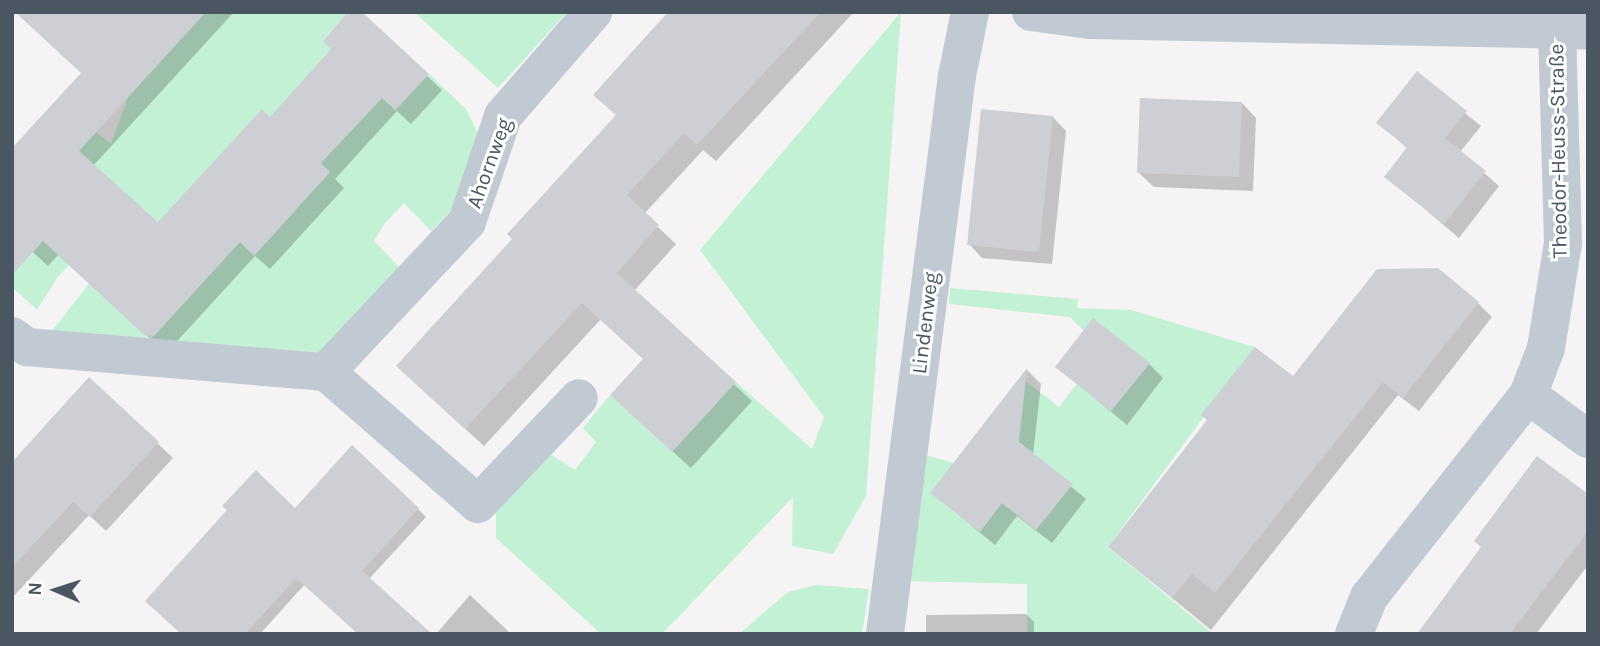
<!DOCTYPE html>
<meta charset="utf-8">
<style>
body{margin:0}
#map{position:relative;width:1600px;height:646px;overflow:hidden;background:#f5f3f3;font-family:Karla,sans-serif}
div>[style]{position:absolute}
[style*='--x']{left:calc(var(--x)*1px);top:calc(var(--y)*1px);width:calc(var(--w)*1px);rotate:calc(var(--a)*1deg)}
.green>*{inset:0;background:#c3f1d5}
.shadow>*{inset:0;background:#0003}
.building>*{inset:0;background:#cdcfd5}
.street>*{height:38px;margin:-19px;padding:0 19px;transform-origin:19px;border-radius:19px;background:#c1cad2}
span{translate:-50% -50%;white-space:nowrap;text-align:center;line-height:1.15;-webkit-text-stroke:6px #fff;paint-order:stroke}
.street-label{font-size:21px;color:#4a5661}
.frame{position:absolute;inset:0;border:14px solid #4a5661;pointer-events:none}
.north{position:absolute;left:21px;top:555px;width:70px;height:70px;-webkit-text-stroke:5px #fff;paint-order:stroke;rotate:273deg;font-size:19px;font-weight:700;line-height:28px;text-align:center;color:#4a5661}
.north::after{content:'';display:block;margin:auto;width:24px;height:32px;background:#4a5661;clip-path:polygon(50% 0,100% 100%,50% 72%,0 100%)}
</style>
<div id="map">
<div class="green">
<div style="clip-path:polygon(evenodd,206px 12px,348px 12px,323px 40px,331px 49px,300px 84px,351px 131px,382px 98px,396px 110px,429px 74px,466px 109px,479px 135px,474px 186px,431px 231px,404px 203px,385px 223px,374px 241px,402px 270px,327px 353px,51px 332px,89px 284px,150px 340px,212px 272px,142px 207px,105px 248px,93px 238px,57px 278px,37px 310px,12px 287px,12px 254px,33px 252px,104px 174px,52px 125px,68px 109px,111px 144px,129px 95px,206px 12px,262px 109px,330px 172px,254px 255px,185px 193px,262px 109px)"></div>
<div style="clip-path:polygon(414px 12px,567px 12px,498px 88px)"></div>
<div style="clip-path:polygon(901px 12px,866px 496px,833px 554px,792px 546px,793px 497px,662px 634px,601px 634px,496px 538px,496px 497px,542px 449px,575px 470px,596px 442px,583px 428px,610px 395px,672px 452px,736px 382px,812px 449px,824px 417px,700px 250px)"></div>
<div style="clip-path:polygon(950px 288px,1078px 299px,1077px 308px,1131px 310px,1255px 347px,1108px 547px,1213px 634px,1027px 634px,1027px 584px,903px 581px,918px 453px,954px 463px,930px 493px,979px 531px,1002px 503px,1036px 530px,1072px 483px,988px 418px,1023px 379px,1059px 407px,1077px 384px,1111px 411px,1150px 363px,1083px 330px,1070px 317px,949px 304px)"></div>
<div style="clip-path:polygon(817px 585px,869px 589px,862px 634px,739px 634px,788px 592px)"></div>
</div>
<div class="shadow">
<div style="clip-path:polygon(57px 12px,234px 12px,93px 166px,158px 225px,271px 119px,427px 76px,442px 90px,411px 124px,397px 111px,335px 179px,344px 188px,270px 269px,255px 256px,169px 350px,161px 349px,58px 255px,48px 266px,12px 233px,82px 73px)"></div>
<div style="clip-path:polygon(680px 12px,854px 12px,716px 161px,703px 150px,644px 214px,676px 244px,634px 291px,752px 401px,691px 468px,630px 413px,645px 360px,601px 319px,484px 446px,416px 384px,514px 239px,618px 116px)"></div>
<div style="clip-path:polygon(1417px 74px,1481px 126px,1460px 152px,1499px 186px,1459px 238px,1387px 177px,1408px 149px,1379px 123px)"></div>
<div style="clip-path:polygon(1242px 103px,1256px 118px,1253px 191px,1154px 187px,1139px 173px)"></div>
<div style="clip-path:polygon(1053px 117px,1066px 131px,1052px 264px,982px 258px,969px 244px)"></div>
<div style="clip-path:polygon(1478px 303px,1492px 317px,1419px 411px,1398px 395px,1211px 630px,1110px 547px,1294px 378px)"></div>
<div style="clip-path:polygon(1149px 364px,1163px 378px,1127px 425px,1057px 367px)"></div>
<div style="clip-path:polygon(1027px 370px,1041px 384px,1033px 455px,1086px 499px,1052px 543px,1017px 516px,995px 545px,932px 493px)"></div>
<div style="clip-path:polygon(90px 380px,173px 458px,106px 531px,89px 515px,12px 598px,12px 464px)"></div>
<div style="clip-path:polygon(1588px 496px,1588px 565px,1536px 634px,1419px 634px)"></div>
<div style="clip-path:polygon(418px 509px,426px 517px,369px 579px,429px 634px,358px 634px,305px 584px,260px 634px,183px 634px,295px 510px)"></div>
<div style="clip-path:polygon(470px 595px,511px 634px,436px 634px)"></div>
<div style="clip-path:polygon(1026px 614px,1034px 622px,1034px 634px,926px 634px,926px 615px)"></div>
</div>
<div class="building">
<div style="clip-path:polygon(15px 12px,206px 12px,79px 151px,158px 222px,262px 109px,270px 117px,331px 49px,323px 41px,348px 12px,362px 12px,429px 74px,395px 110px,382px 98px,321px 163px,330px 172px,254px 256px,240px 242px,154px 336px,144px 335px,43px 241px,12px 275px,12px 148px,81px 73px)"></div>
<div style="clip-path:polygon(668px 12px,821px 12px,697px 145px,684px 133px,627px 195px,659px 225px,617px 273px,736px 382px,672px 452px,610px 395px,643px 359px,582px 303px,465px 429px,396px 366px,512px 239px,507px 234px,616px 115px,593px 95px)"></div>
<div style="clip-path:polygon(1417px 71px,1467px 111px,1445px 138px,1486px 171px,1444px 224px,1384px 177px,1407px 147px,1376px 123px)"></div>
<div style="clip-path:polygon(1140px 98px,1242px 102px,1239px 177px,1137px 173px)"></div>
<div style="clip-path:polygon(981px 109px,1053px 116px,1039px 252px,967px 245px)"></div>
<div style="clip-path:polygon(1438px 268px,1479px 302px,1403px 398px,1383px 382px,1215px 593px,1192px 574px,1172px 598px,1108px 547px,1207px 420px,1201px 415px,1255px 347px,1293px 376px,1377px 269px)"></div>
<div style="clip-path:polygon(1093px 318px,1150px 363px,1111px 411px,1055px 367px)"></div>
<div style="clip-path:polygon(1027px 368px,1019px 442px,1073px 484px,1036px 530px,1002px 503px,980px 532px,930px 493px)"></div>
<div style="clip-path:polygon(89px 377px,159px 442px,90px 517px,73px 502px,12px 567px,12px 462px)"></div>
<div style="clip-path:polygon(352px 445px,419px 508px,362px 571px,432px 634px,358px 634px,296px 578px,245px 634px,181px 634px,145px 601px,227px 510px,222px 506px,256px 470px,295px 508px)"></div>
<div style="clip-path:polygon(1537px 456px,1588px 494px,1588px 531px,1510px 634px,1417px 634px,1481px 547px,1474px 541px)"></div>
</div>
<div class="street">
<div style="--x:1031;--y:12;--w:61;--a:7.6"></div>
<div style="--x:1091;--y:20;--w:497;--a:1.2"></div>
<div style="--x:12;--y:336;--w:19;--a:36"></div>
<div style="--x:27;--y:347;--w:300;--a:4.8"></div>
<div style="--x:326;--y:372;--w:206;--a:-46.8"></div>
<div style="--x:467;--y:222;--w:112;--a:-71.2"></div>
<div style="--x:503;--y:116;--w:138;--a:-49.1"></div>
<div style="--x:326;--y:372;--w:201;--a:41"></div>
<div style="--x:478;--y:504;--w:146;--a:-46.4"></div>
<div style="--x:1528;--y:395;--w:74;--a:36.3"></div>
<div style="--x:885;--y:634;--w:563;--a:-82.65"></div>
<div style="--x:957;--y:76;--w:65;--a:-78.5"></div>
<div style="--x:1354;--y:634;--w:40;--a:-68"></div>
<div style="--x:1369;--y:597;--w:257;--a:-51.8"></div>
<div style="--x:1528;--y:395;--w:50;--a:-69"></div>
<div style="--x:1546;--y:348;--w:106;--a:-80.8"></div>
<div style="--x:1563;--y:243;--w:214;--a:-91.6"></div>
</div>
<div class="street-label">
<span style="left:1558px;top:151px;rotate:-91deg">Theodor-Heuss-Straße</span>
<span style="left:489px;top:163px;rotate:-70deg">Ahornweg</span>
<span style="left:925px;top:323px;rotate:-83deg">Lindenweg</span>
</div>
<div class="frame"></div>
<div class="north">N</div>
</div>
